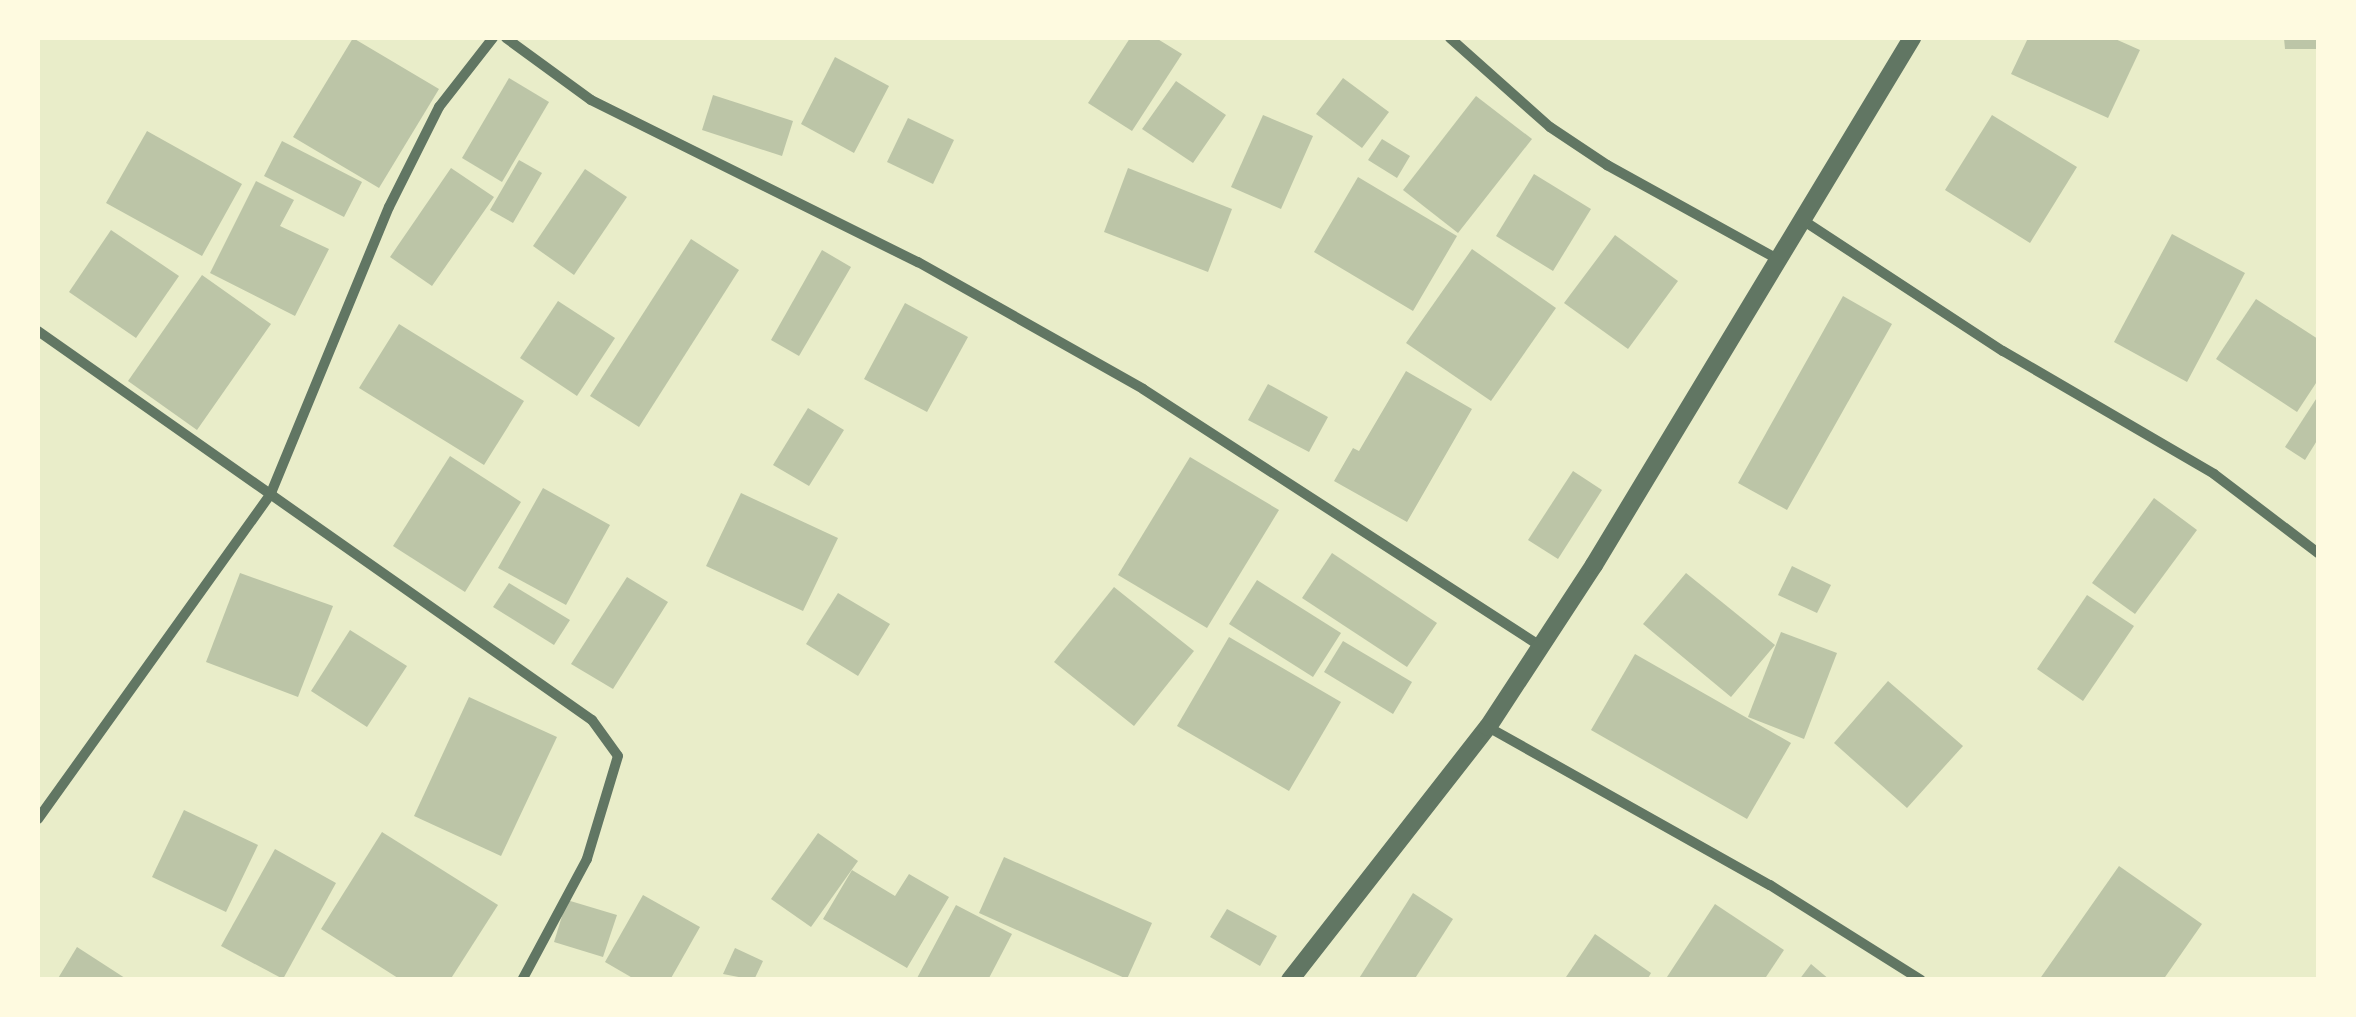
<!DOCTYPE html>
<style>
body{margin:0}
#map{position:relative;width:2356px;height:1017px;overflow:hidden;background:#e9edc9;font-family:Manrope,sans-serif}
div>[style]{position:absolute}
[style*='--x']{left:calc(var(--x)*1px);top:calc(var(--y)*1px);width:calc(var(--w)*1px);rotate:calc(var(--a)*1deg)}
.building>*{inset:0;background:#bcc5a7}
.minor>*{height:10px;margin:-5px;padding:0 5px;transform-origin:5px;border-radius:5px;background:#617663}
.tertiary>*{height:18px;margin:-9px;padding:0 9px;transform-origin:9px;border-radius:9px;background:#617663}
span{translate:-50% -50%;white-space:nowrap;text-align:center;line-height:1.15;-webkit-text-stroke:8px #fefae0;paint-order:stroke}
.frame{position:absolute;inset:0;border:40px solid #fefae0;pointer-events:none}
</style>
<div id="map">
<div class="building">
<div style="clip-path:polygon(353px 38px,439px 89px,379px 188px,293px 137px)"></div>
<div style="clip-path:polygon(1130px 38px,1156px 38px,1182px 54px,1132px 131px,1088px 103px)"></div>
<div style="clip-path:polygon(2028px 38px,2113px 38px,2140px 50px,2108px 118px,2011px 74px)"></div>
<div style="clip-path:polygon(2284px 38px,2318px 38px,2318px 49px,2285px 49px)"></div>
<div style="clip-path:polygon(835px 57px,889px 86px,854px 153px,801px 124px)"></div>
<div style="clip-path:polygon(509px 78px,549px 102px,502px 182px,462px 158px)"></div>
<div style="clip-path:polygon(1343px 78px,1389px 112px,1362px 148px,1316px 114px)"></div>
<div style="clip-path:polygon(1176px 81px,1226px 115px,1193px 163px,1142px 129px)"></div>
<div style="clip-path:polygon(713px 95px,793px 121px,782px 156px,702px 130px)"></div>
<div style="clip-path:polygon(1476px 96px,1532px 139px,1458px 233px,1403px 190px)"></div>
<div style="clip-path:polygon(1263px 115px,1313px 136px,1281px 209px,1231px 187px)"></div>
<div style="clip-path:polygon(1992px 115px,2077px 167px,2030px 243px,1945px 190px)"></div>
<div style="clip-path:polygon(908px 118px,954px 140px,933px 184px,887px 162px)"></div>
<div style="clip-path:polygon(147px 131px,242px 184px,202px 256px,106px 203px)"></div>
<div style="clip-path:polygon(1382px 139px,1410px 156px,1397px 178px,1368px 160px)"></div>
<div style="clip-path:polygon(282px 141px,362px 182px,344px 217px,264px 176px)"></div>
<div style="clip-path:polygon(519px 160px,542px 173px,513px 223px,490px 210px)"></div>
<div style="clip-path:polygon(451px 168px,494px 197px,432px 286px,390px 257px)"></div>
<div style="clip-path:polygon(1128px 168px,1232px 209px,1208px 272px,1104px 232px)"></div>
<div style="clip-path:polygon(585px 169px,627px 197px,574px 275px,533px 246px)"></div>
<div style="clip-path:polygon(1534px 174px,1591px 209px,1553px 271px,1496px 236px)"></div>
<div style="clip-path:polygon(1358px 177px,1457px 236px,1413px 311px,1314px 252px)"></div>
<div style="clip-path:polygon(256px 181px,294px 200px,280px 226px,329px 249px,295px 316px,210px 273px)"></div>
<div style="clip-path:polygon(111px 230px,179px 276px,136px 338px,69px 292px)"></div>
<div style="clip-path:polygon(2172px 234px,2245px 273px,2187px 382px,2114px 342px)"></div>
<div style="clip-path:polygon(1615px 235px,1678px 281px,1628px 349px,1564px 303px)"></div>
<div style="clip-path:polygon(691px 239px,739px 270px,639px 427px,590px 396px)"></div>
<div style="clip-path:polygon(1472px 249px,1556px 308px,1491px 401px,1406px 343px)"></div>
<div style="clip-path:polygon(822px 250px,851px 267px,799px 356px,771px 340px)"></div>
<div style="clip-path:polygon(202px 275px,271px 324px,197px 430px,128px 381px)"></div>
<div style="clip-path:polygon(1843px 296px,1892px 324px,1787px 510px,1738px 483px)"></div>
<div style="clip-path:polygon(2256px 299px,2318px 339px,2318px 380px,2297px 412px,2216px 359px)"></div>
<div style="clip-path:polygon(558px 301px,615px 338px,577px 396px,520px 358px)"></div>
<div style="clip-path:polygon(905px 303px,968px 337px,927px 412px,864px 379px)"></div>
<div style="clip-path:polygon(399px 324px,524px 401px,484px 465px,359px 388px)"></div>
<div style="clip-path:polygon(1406px 371px,1472px 409px,1407px 522px,1334px 481px,1353px 448px,1359px 451px)"></div>
<div style="clip-path:polygon(1268px 384px,1328px 417px,1309px 452px,1248px 420px)"></div>
<div style="clip-path:polygon(2318px 396px,2318px 439px,2305px 460px,2285px 447px)"></div>
<div style="clip-path:polygon(808px 408px,844px 430px,809px 486px,773px 465px)"></div>
<div style="clip-path:polygon(450px 456px,521px 502px,465px 592px,393px 546px)"></div>
<div style="clip-path:polygon(1190px 457px,1279px 510px,1207px 628px,1118px 575px)"></div>
<div style="clip-path:polygon(1573px 471px,1602px 490px,1558px 559px,1528px 540px)"></div>
<div style="clip-path:polygon(543px 488px,610px 525px,566px 605px,498px 568px)"></div>
<div style="clip-path:polygon(741px 493px,838px 538px,803px 611px,706px 566px)"></div>
<div style="clip-path:polygon(2154px 498px,2197px 530px,2135px 614px,2092px 583px)"></div>
<div style="clip-path:polygon(1332px 553px,1437px 623px,1407px 667px,1302px 598px)"></div>
<div style="clip-path:polygon(1792px 566px,1831px 585px,1817px 613px,1778px 595px)"></div>
<div style="clip-path:polygon(240px 573px,333px 606px,298px 697px,206px 662px)"></div>
<div style="clip-path:polygon(1686px 573px,1775px 645px,1731px 697px,1643px 624px)"></div>
<div style="clip-path:polygon(627px 577px,668px 602px,613px 689px,571px 664px)"></div>
<div style="clip-path:polygon(1257px 580px,1341px 633px,1313px 677px,1229px 624px)"></div>
<div style="clip-path:polygon(509px 583px,570px 620px,554px 645px,493px 607px)"></div>
<div style="clip-path:polygon(1114px 587px,1194px 651px,1134px 726px,1054px 662px)"></div>
<div style="clip-path:polygon(838px 593px,890px 624px,858px 676px,806px 644px)"></div>
<div style="clip-path:polygon(2087px 595px,2134px 626px,2083px 701px,2037px 669px)"></div>
<div style="clip-path:polygon(350px 630px,407px 666px,367px 727px,311px 691px)"></div>
<div style="clip-path:polygon(1781px 632px,1837px 653px,1804px 739px,1748px 717px)"></div>
<div style="clip-path:polygon(1229px 637px,1341px 702px,1289px 791px,1177px 726px)"></div>
<div style="clip-path:polygon(1343px 641px,1412px 682px,1393px 714px,1324px 672px)"></div>
<div style="clip-path:polygon(1635px 654px,1791px 743px,1747px 819px,1591px 730px)"></div>
<div style="clip-path:polygon(1888px 681px,1963px 746px,1907px 808px,1834px 743px)"></div>
<div style="clip-path:polygon(469px 697px,557px 737px,501px 856px,414px 816px)"></div>
<div style="clip-path:polygon(184px 810px,258px 845px,226px 912px,152px 877px)"></div>
<div style="clip-path:polygon(382px 832px,498px 905px,450px 980px,401px 980px,321px 929px)"></div>
<div style="clip-path:polygon(818px 833px,858px 861px,811px 927px,771px 899px)"></div>
<div style="clip-path:polygon(275px 849px,336px 883px,283px 979px,221px 946px)"></div>
<div style="clip-path:polygon(1004px 857px,1152px 923px,1127px 979px,979px 913px)"></div>
<div style="clip-path:polygon(2119px 866px,2202px 924px,2163px 980px,2039px 980px)"></div>
<div style="clip-path:polygon(852px 870px,895px 896px,909px 874px,949px 897px,907px 968px,823px 919px)"></div>
<div style="clip-path:polygon(1413px 893px,1453px 919px,1414px 980px,1358px 980px)"></div>
<div style="clip-path:polygon(643px 895px,700px 927px,670px 980px,636px 980px,605px 962px)"></div>
<div style="clip-path:polygon(567px 900px,617px 915px,603px 957px,554px 942px)"></div>
<div style="clip-path:polygon(1715px 904px,1784px 950px,1764px 980px,1665px 980px)"></div>
<div style="clip-path:polygon(956px 905px,1012px 934px,988px 980px,916px 980px)"></div>
<div style="clip-path:polygon(1227px 909px,1277px 936px,1260px 966px,1210px 937px)"></div>
<div style="clip-path:polygon(1595px 934px,1651px 973px,1647px 980px,1564px 980px)"></div>
<div style="clip-path:polygon(77px 947px,128px 980px,57px 980px)"></div>
<div style="clip-path:polygon(735px 948px,763px 961px,754px 980px,723px 974px)"></div>
<div style="clip-path:polygon(1811px 964px,1830px 980px,1799px 980px)"></div>
</div>
<div class="minor">
<div style="--x:506;--y:38;--w:105;--a:36.1"></div>
<div style="--x:591;--y:100;--w:365;--a:26.4"></div>
<div style="--x:918;--y:262;--w:258;--a:29.4"></div>
<div style="--x:1143;--y:389;--w:474;--a:32.9"></div>
<div style="--x:1450;--y:38;--w:134;--a:41.7"></div>
<div style="--x:1550;--y:127;--w:69;--a:33.7"></div>
<div style="--x:1607;--y:165;--w:196;--a:28.9"></div>
<div style="--x:1804;--y:221;--w:238;--a:33.2"></div>
<div style="--x:2003;--y:351;--w:244;--a:30.2"></div>
<div style="--x:2214;--y:474;--w:131;--a:37.2"></div>
<div style="--x:38;--y:331;--w:677;--a:35.08"></div>
<div style="--x:592;--y:720;--w:44;--a:54.2"></div>
<div style="--x:618;--y:756;--w:108;--a:106.8"></div>
<div style="--x:587;--y:859;--w:137;--a:118.2"></div>
<div style="--x:1488;--y:727;--w:323;--a:29.3"></div>
<div style="--x:1770;--y:885;--w:178;--a:32.2"></div>
<div style="--x:38;--y:819;--w:401;--a:-54.4"></div>
<div style="--x:271;--y:493;--w:309;--a:-67.6"></div>
<div style="--x:389;--y:207;--w:112;--a:-63.4"></div>
<div style="--x:439;--y:107;--w:88;--a:-52"></div>
</div>
<div class="tertiary">
<div style="--x:1290;--y:980;--w:321;--a:-52"></div>
<div style="--x:1488;--y:727;--w:194;--a:-56.8"></div>
<div style="--x:1594;--y:565;--w:616;--a:-58.89"></div>
</div>
<div class="frame"></div>
</div>
